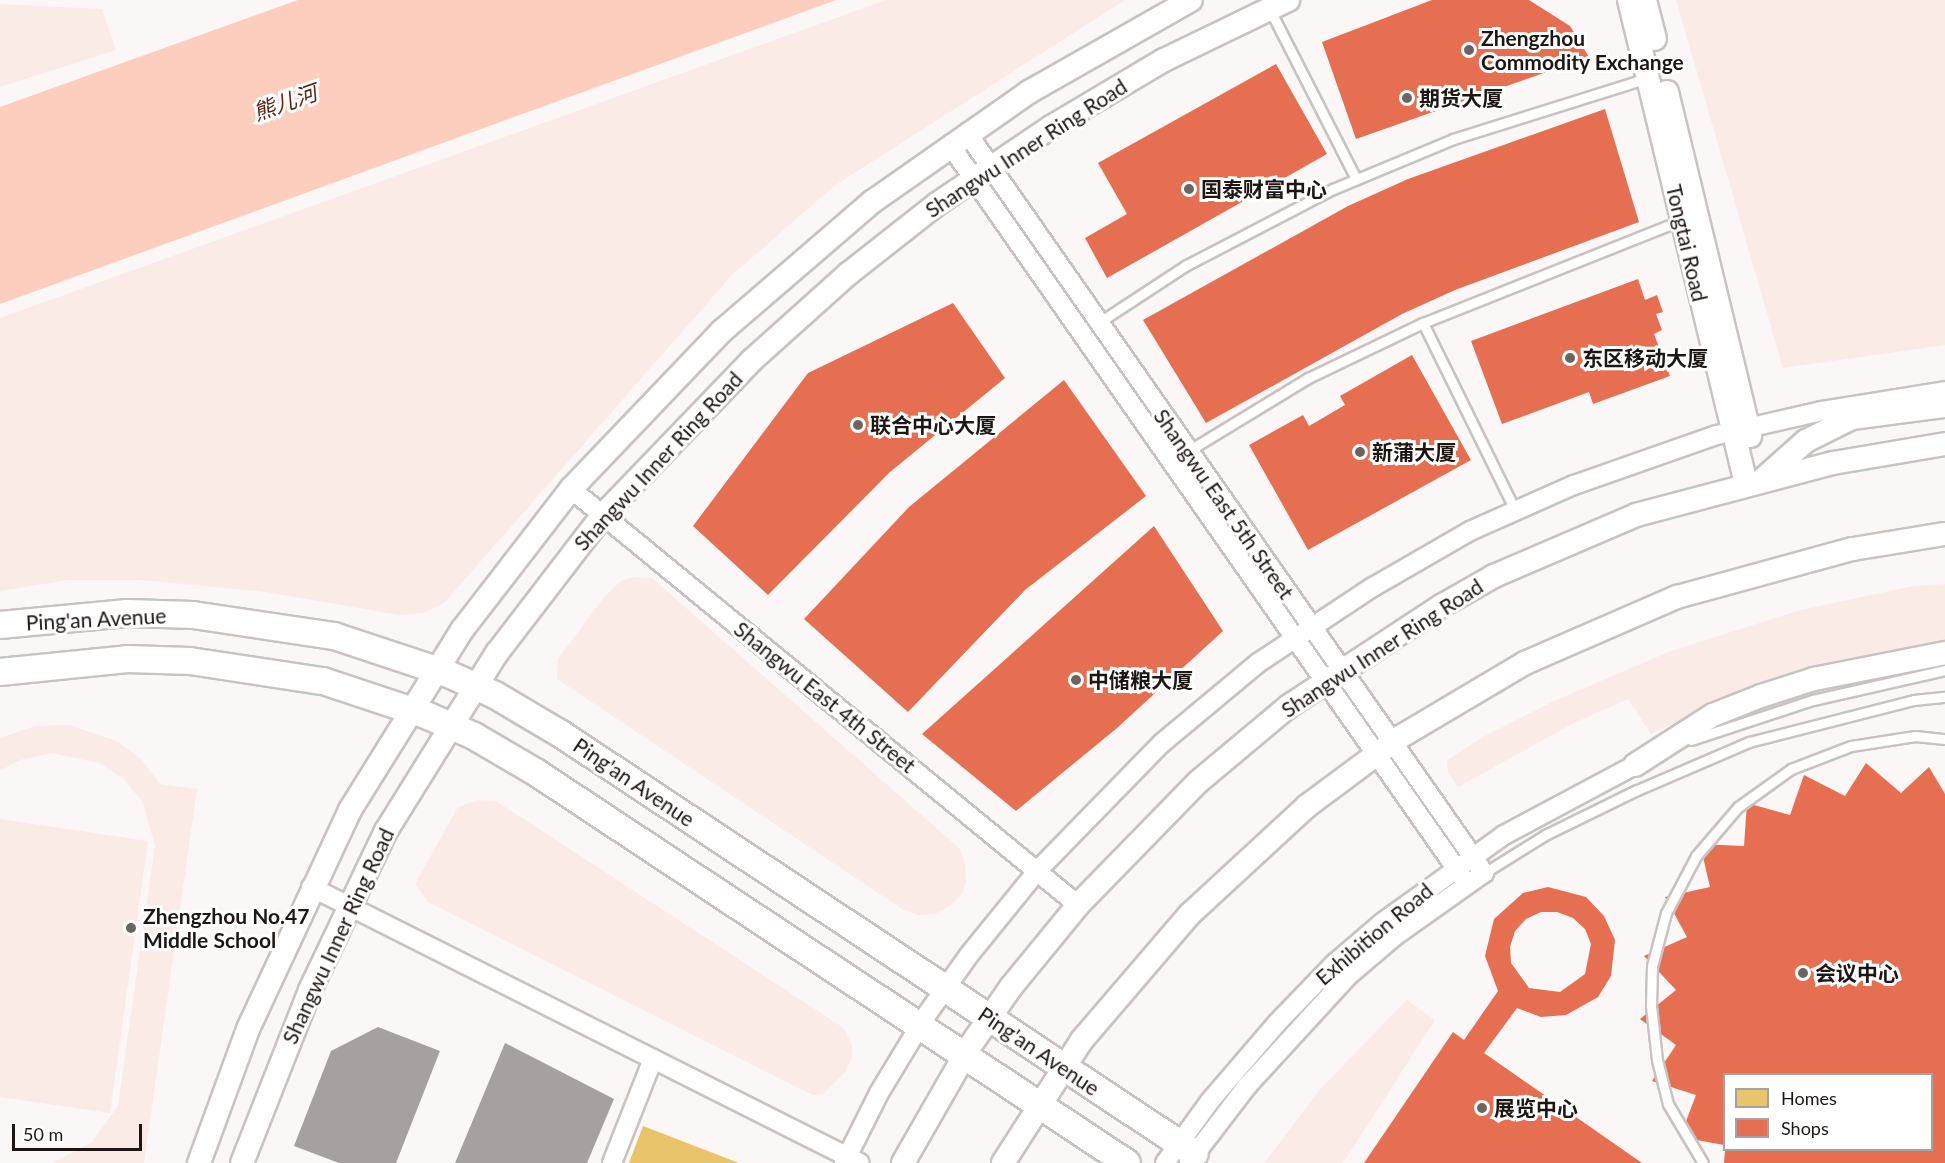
<!DOCTYPE html>
<meta charset="utf-8">
<style>
body{margin:0}
#map{position:relative;width:1945px;height:1163px;overflow:hidden;background:#faf7f6;font-family:Lato,"Noto Sans SC",sans-serif}
div>[style]{position:absolute}
[style*='--x']{left:calc(var(--x)*1px);top:calc(var(--y)*1px);width:calc(var(--w)*1px);rotate:calc(var(--a)*1deg)}
.green>*{inset:0;background:#fbebe6}
.water>*{inset:0;background:#fdcebe}
.homes>*{inset:0;background:#e9c46a}
.shops>*{inset:0;background:#e76f51}
.building>*{inset:0;background:#a6a19f}
.roads{filter:drop-shadow(2px 0 #c8c3c1) drop-shadow(-2px 0 #c8c3c1) drop-shadow(0 2px #c8c3c1) drop-shadow(0 -2px #c8c3c1)}
.service>*{height:9px;margin:-4.5px;padding:0 4.5px;transform-origin:4.5px;border-radius:4.5px;background:#fefefe}
.minor>*{height:18px;margin:-9px;padding:0 9px;transform-origin:9px;border-radius:9px;background:#fefefe}
.tertiary>*{height:22px;margin:-11px;padding:0 11px;transform-origin:11px;border-radius:11px;background:#fefefe}
.secondary>*{height:26px;margin:-13px;padding:0 13px;transform-origin:13px;border-radius:13px;background:#fefefe}
.dots>*{width:16px;height:16px;translate:-50% -50%;box-sizing:border-box;border:3px solid #fff;border-radius:50%}
span{translate:-50% -50%;white-space:nowrap;text-align:center;line-height:1.15;-webkit-text-stroke:6px #fff;paint-order:stroke}
.poi-label{font-size:21px;color:#1e1613;font-weight:700}
.left{translate:0 -50%;text-align:left}
.street-label{font-size:21px;color:#1e1613}
.water-label{font-size:22px;color:#5c230f;font-style:italic}
.legend{position:absolute;left:1723px;top:1073px;width:210px;height:78px;box-sizing:border-box;background:#fff;border:2px solid #a5a2a1;margin:0;padding:8px 10px;list-style:none;font-size:18px;color:#1e1613}
.legend li{display:flex;align-items:center;gap:12px;height:30px}
.legend b{width:30px;border:2px solid #a5a2a1}
.scale{position:absolute;left:12px;top:1124px;width:130px;height:27px;box-sizing:border-box;border:3px solid #1e1613;border-top:0;padding-left:8px;font-size:18px;line-height:21px;white-space:nowrap;color:#1e1613;-webkit-text-stroke:4px #fff;paint-order:stroke}
</style>
<div id="map">
<div class="green">
<div style="clip-path:polygon(886px 0,1125px 0,834px 186px,732px 275px,444px 603px,424px 613px,399px 615px,266px 592px,140px 580px,68px 580px,0 591px,0 318px)"></div>
<div style="clip-path:polygon(1676px 0,1945px 0,1945px 345px,1783px 368px)"></div>
<div style="clip-path:polygon(0 4px,102px 9px,116px 50px,0 87px)"></div>
<div style="clip-path:polygon(634px 577px,652px 578px,959px 848px,965px 864px,966px 881px,962px 894px,950px 906px,935px 914px,918px 915px,902px 909px,557px 679px,558px 659px,605px 596px,621px 581px)"></div>
<div style="clip-path:polygon(1945px 584px,1945px 643px,1711px 705px,1651px 734px,1628px 699px,1574px 723px,1458px 787px,1448px 773px,1447px 760px,1485px 736px,1554px 701px,1671px 651px,1801px 610px,1913px 586px)"></div>
<div style="clip-path:polygon(69px 725px,117px 741px,141px 759px,160px 784px,197px 789px,144px 1163px,52px 1163px,92px 1142px,118px 1106px,155px 846px,143px 803px,124px 779px,99px 763px,52px 753px,20px 760px,0 771px,0 738px,35px 726px)"></div>
<div style="clip-path:polygon(478px 800px,496px 801px,844px 1028px,852px 1045px,852px 1058px,845px 1072px,823px 1094px,813px 1095px,428px 902px,415px 884px,458px 807px)"></div>
<div style="clip-path:polygon(0 819px,148px 841px,110px 1113px,0 1097px)"></div>
<div style="clip-path:polygon(1407px 1000px,1435px 1020px,1343px 1163px,1264px 1163px,1322px 1087px)"></div>
</div>
<div class="water">
<div style="clip-path:polygon(298px 0,836px 0,0 304px,0 107px)"></div>
</div>
<div class="homes">
<div style="clip-path:polygon(643px 1126px,739px 1163px,629px 1163px)"></div>
</div>
<div class="shops">
<div style="clip-path:polygon(1432px 0,1529px 0,1570px 26px,1589px 57px,1356px 139px,1322px 42px)"></div>
<div style="clip-path:polygon(1276px 64px,1327px 154px,1107px 278px,1085px 238px,1127px 214px,1098px 163px)"></div>
<div style="clip-path:polygon(1605px 109px,1639px 222px,1455px 290px,1402px 314px,1206px 423px,1143px 320px,1348px 206px,1408px 179px)"></div>
<div style="clip-path:polygon(1638px 279px,1645px 300px,1657px 295px,1663px 312px,1656px 314px,1662px 330px,1654px 334px,1670px 376px,1593px 404px,1589px 392px,1502px 424px,1471px 341px)"></div>
<div style="clip-path:polygon(953px 303px,1005px 378px,890px 472px,768px 595px,693px 526px,808px 373px)"></div>
<div style="clip-path:polygon(1412px 355px,1471px 460px,1308px 550px,1249px 445px,1303px 415px,1309px 426px,1345px 405px,1340px 396px)"></div>
<div style="clip-path:polygon(1064px 380px,1146px 496px,1025px 590px,908px 712px,804px 619px,909px 507px)"></div>
<div style="clip-path:polygon(1154px 526px,1223px 631px,1117px 728px,1016px 811px,922px 734px)"></div>
<div style="clip-path:polygon(1866px 763px,1901px 793px,1929px 767px,1945px 794px,1945px 1163px,1724px 1163px,1725px 1150px,1932px 1150px,1932px 1074px,1724px 1074px,1724px 1145px,1680px 1137px,1696px 1095px,1652px 1081px,1676px 1045px,1640px 1019px,1676px 990px,1644px 956px,1687px 937px,1665px 897px,1710px 887px,1700px 844px,1744px 846px,1747px 803px,1790px 815px,1804px 775px,1845px 796px)"></div>
<div style="clip-path:polygon(evenodd,1548px 887px,1586px 897px,1604px 916px,1615px 940px,1611px 976px,1598px 997px,1566px 1015px,1541px 1017px,1517px 1008px,1484px 1053px,1642px 1163px,1364px 1163px,1453px 1032px,1464px 1040px,1498px 991px,1485px 956px,1494px 919px,1523px 893px,1548px 887px,1541px 912px,1557px 912px,1573px 918px,1585px 929px,1591px 944px,1585px 974px,1560px 992px,1529px 988px,1511px 963px,1510px 947px,1515px 931px,1526px 919px,1541px 912px)"></div>
</div>
<div class="building">
<div style="clip-path:polygon(378px 1027px,440px 1051px,396px 1163px,339px 1163px,294px 1146px,331px 1051px)"></div>
<div style="clip-path:polygon(505px 1043px,614px 1099px,587px 1163px,455px 1163px)"></div>
</div>
<div class="roads">
<div class="service">
<div style="--x:1269;--y:8;--w:192;--a:63"></div>
<div style="--x:1098;--y:323;--w:104;--a:-33.2"></div>
<div style="--x:1185;--y:266;--w:167;--a:-27.5"></div>
<div style="--x:1333;--y:189;--w:130;--a:-22.6"></div>
<div style="--x:1453;--y:139;--w:204;--a:-17.4"></div>
<div style="--x:1423;--y:323;--w:208;--a:63.8"></div>
<div style="--x:1188;--y:451;--w:140;--a:-31.3"></div>
<div style="--x:1308;--y:378;--w:127;--a:-25.6"></div>
<div style="--x:1423;--y:323;--w:279;--a:-21.7"></div>
<div style="--x:1691;--y:740;--w:128;--a:-18.2"></div>
<div style="--x:1813;--y:700;--w:135;--a:-12.8"></div>
<div style="--x:1484;--y:873;--w:72;--a:-31.9"></div>
<div style="--x:1545;--y:835;--w:102;--a:-26.1"></div>
<div style="--x:1637;--y:790;--w:122;--a:-23.2"></div>
<div style="--x:1749;--y:742;--w:170;--a:-14.3"></div>
<div style="--x:1914;--y:700;--w:31;--a:-6"></div>
<div style="--x:1703;--y:1163;--w:69;--a:-120.7"></div>
<div style="--x:1668;--y:1104;--w:45;--a:-104"></div>
<div style="--x:1657;--y:1060;--w:54;--a:-96.3"></div>
<div style="--x:1651;--y:1006;--w:40;--a:-88.6"></div>
<div style="--x:1652;--y:966;--w:55;--a:-75.2"></div>
<div style="--x:1666;--y:913;--w:64;--a:-62.2"></div>
<div style="--x:1696;--y:856;--w:65;--a:-49.4"></div>
<div style="--x:1738;--y:807;--w:65;--a:-35.6"></div>
<div style="--x:1791;--y:769;--w:64;--a:-21"></div>
<div style="--x:1851;--y:746;--w:65;--a:-8.9"></div>
<div style="--x:1915;--y:736;--w:30;--a:6"></div>
</div>
<div class="minor">
<div style="--x:967;--y:133;--w:903;--a:55.06"></div>
<div style="--x:1484;--y:873;--w:109;--a:144.7"></div>
<div style="--x:1395;--y:936;--w:62;--a:139.6"></div>
<div style="--x:1348;--y:976;--w:148;--a:132.5"></div>
<div style="--x:1248;--y:1085;--w:97;--a:127.5"></div>
<div style="--x:950;--y:145;--w:902;--a:55.02"></div>
<div style="--x:571;--y:489;--w:656;--a:39.37"></div>
<div style="--x:311;--y:887;--w:614;--a:26.69"></div>
<div style="--x:612;--y:1163;--w:112;--a:-68.5"></div>
<div style="--x:844;--y:1163;--w:78;--a:-63.4"></div>
<div style="--x:879;--y:1093;--w:89;--a:-58.8"></div>
<div style="--x:925;--y:1017;--w:76;--a:-54.6"></div>
<div style="--x:969;--y:955;--w:109;--a:-50.9"></div>
<div style="--x:1038;--y:870;--w:177;--a:-45.7"></div>
<div style="--x:1162;--y:743;--w:125;--a:-39.8"></div>
<div style="--x:1258;--y:663;--w:138;--a:-33.5"></div>
<div style="--x:1373;--y:587;--w:112;--a:-30"></div>
<div style="--x:1470;--y:531;--w:114;--a:-23.9"></div>
<div style="--x:1574;--y:485;--w:151;--a:-19.3"></div>
<div style="--x:1717;--y:435;--w:108;--a:-12.9"></div>
<div style="--x:1822;--y:411;--w:125;--a:-9.2"></div>
<div style="--x:1165;--y:1163;--w:77;--a:-54"></div>
<div style="--x:1210;--y:1101;--w:103;--a:-49.3"></div>
<div style="--x:1277;--y:1023;--w:83;--a:-46"></div>
<div style="--x:1335;--y:963;--w:63;--a:-40.5"></div>
<div style="--x:1383;--y:922;--w:149;--a:-35.7"></div>
<div style="--x:1504;--y:835;--w:149;--a:-28.1"></div>
</div>
<div class="tertiary">
<div style="--x:1629;--y:0;--w:499;--a:76.4"></div>
<div style="--x:1645;--y:0;--w:40;--a:75.6"></div>
<div style="--x:1667;--y:92;--w:354;--a:76.4"></div>
<div style="--x:1762;--y:480;--w:59;--a:-41.6"></div>
<div style="--x:1806;--y:441;--w:51;--a:-26.6"></div>
<div style="--x:1852;--y:418;--w:94;--a:-7.4"></div>
<div style="--x:1635;--y:765;--w:93;--a:-32.7"></div>
<div style="--x:1713;--y:715;--w:52;--a:-21.6"></div>
<div style="--x:1761;--y:696;--w:56;--a:-17.8"></div>
<div style="--x:1814;--y:679;--w:134;--a:-11.2"></div>
<div style="--x:199;--y:1163;--w:143;--a:-69.9"></div>
<div style="--x:248;--y:1029;--w:242;--a:-65"></div>
<div style="--x:350;--y:810;--w:212;--a:-58.1"></div>
<div style="--x:462;--y:630;--w:178;--a:-52.3"></div>
<div style="--x:571;--y:489;--w:219;--a:-46.3"></div>
<div style="--x:722;--y:331;--w:198;--a:-40.7"></div>
<div style="--x:872;--y:202;--w:192;--a:-35"></div>
<div style="--x:1029;--y:92;--w:186;--a:-29.6"></div>
<div style="--x:242;--y:1163;--w:186;--a:-68.5"></div>
<div style="--x:310;--y:990;--w:176;--a:-64.5"></div>
<div style="--x:386;--y:831;--w:210;--a:-58.1"></div>
<div style="--x:497;--y:653;--w:174;--a:-52.5"></div>
<div style="--x:603;--y:515;--w:214;--a:-46.1"></div>
<div style="--x:751;--y:361;--w:130;--a:-41.9"></div>
<div style="--x:848;--y:274;--w:113;--a:-38.2"></div>
<div style="--x:937;--y:204;--w:138;--a:-34"></div>
<div style="--x:1051;--y:127;--w:131;--a:-30.7"></div>
<div style="--x:1164;--y:60;--w:138;--a:-25.8"></div>
<div style="--x:903;--y:1163;--w:135;--a:-60.2"></div>
<div style="--x:970;--y:1046;--w:72;--a:-55.2"></div>
<div style="--x:1011;--y:987;--w:106;--a:-50.7"></div>
<div style="--x:1078;--y:905;--w:172;--a:-45.7"></div>
<div style="--x:1198;--y:782;--w:119;--a:-39.9"></div>
<div style="--x:1289;--y:706;--w:184;--a:-33.3"></div>
<div style="--x:1443;--y:605;--w:59;--a:-29.6"></div>
<div style="--x:1494;--y:576;--w:155;--a:-23.2"></div>
<div style="--x:1636;--y:515;--w:204;--a:-14.8"></div>
<div style="--x:1833;--y:463;--w:114;--a:-9.6"></div>
<div style="--x:1003;--y:1163;--w:146;--a:-57.3"></div>
<div style="--x:1082;--y:1040;--w:166;--a:-49.4"></div>
<div style="--x:1190;--y:914;--w:159;--a:-42.7"></div>
<div style="--x:1307;--y:806;--w:116;--a:-36.6"></div>
<div style="--x:1400;--y:737;--w:145;--a:-30.6"></div>
<div style="--x:1525;--y:663;--w:166;--a:-23.5"></div>
<div style="--x:1677;--y:597;--w:182;--a:-15.3"></div>
<div style="--x:1853;--y:549;--w:93;--a:-9.3"></div>
</div>
<div class="secondary">
<div style="--x:0;--y:625;--w:128;--a:-5.4"></div>
<div style="--x:127;--y:613;--w:66;--a:1.7"></div>
<div style="--x:193;--y:615;--w:143;--a:8.5"></div>
<div style="--x:334;--y:636;--w:118;--a:18.3"></div>
<div style="--x:446;--y:673;--w:54;--a:24.2"></div>
<div style="--x:495;--y:695;--w:77;--a:30.6"></div>
<div style="--x:561;--y:734;--w:760;--a:33.52"></div>
<div style="--x:0;--y:672;--w:128;--a:-5.8"></div>
<div style="--x:127;--y:659;--w:63;--a:1.8"></div>
<div style="--x:190;--y:661;--w:134;--a:8.6"></div>
<div style="--x:323;--y:681;--w:111;--a:18.4"></div>
<div style="--x:428;--y:716;--w:50;--a:23.5"></div>
<div style="--x:474;--y:736;--w:73;--a:30.4"></div>
<div style="--x:537;--y:773;--w:707;--a:33.47"></div>
</div>
</div>
<div class="dots">
<div style="left:1469px;top:50px;background:#6b6562"></div>
<div style="left:1407px;top:98px;background:#6b6562"></div>
<div style="left:1189px;top:189px;background:#6b6562"></div>
<div style="left:1570px;top:358px;background:#6b6562"></div>
<div style="left:858px;top:425px;background:#6b6562"></div>
<div style="left:1360px;top:452px;background:#6b6562"></div>
<div style="left:1076px;top:680px;background:#6b6562"></div>
<div style="left:131px;top:928px;background:#6b6562"></div>
<div style="left:1803px;top:973px;background:#6b6562"></div>
<div style="left:1482px;top:1108px;background:#6b6562"></div>
</div>
<div class="poi-label">
<span class="left" style="left:1481px;top:50px">Zhengzhou<br>Commodity Exchange</span>
<span class="left" style="left:1419px;top:98px">期货大厦</span>
<span class="left" style="left:1201px;top:189px">国泰财富中心</span>
<span class="left" style="left:1582px;top:358px">东区移动大厦</span>
<span class="left" style="left:870px;top:425px">联合中心大厦</span>
<span class="left" style="left:1372px;top:452px">新蒲大厦</span>
<span class="left" style="left:1088px;top:680px">中储粮大厦</span>
<span class="left" style="left:143px;top:928px">Zhengzhou No.47<br>Middle School</span>
<span class="left" style="left:1815px;top:973px">会议中心</span>
<span class="left" style="left:1494px;top:1108px">展览中心</span>
</div>
<div class="street-label">
<span style="left:1026px;top:148px;rotate:-33deg">Shangwu Inner Ring Road</span>
<span style="left:1687px;top:243px;rotate:77deg">Tongtai Road</span>
<span style="left:658px;top:461px;rotate:-47deg">Shangwu Inner Ring Road</span>
<span style="left:1224px;top:504px;rotate:55deg">Shangwu East 5th Street</span>
<span style="left:96px;top:619px;rotate:-3deg">Ping'an Avenue</span>
<span style="left:1382px;top:648px;rotate:-33deg">Shangwu Inner Ring Road</span>
<span style="left:825px;top:697px;rotate:39deg">Shangwu East 4th Street</span>
<span style="left:634px;top:782px;rotate:34deg">Ping'an Avenue</span>
<span style="left:1374px;top:934px;rotate:-40deg">Exhibition Road</span>
<span style="left:338px;top:936px;rotate:-65deg">Shangwu Inner Ring Road</span>
<span style="left:1039px;top:1051px;rotate:34deg">Ping'an Avenue</span>
</div>
<div class="water-label">
<span style="left:285px;top:102px;rotate:-19deg">熊儿河</span>
</div>
<ul class="legend">
<li><b style="height:16px;background:#e9c46a"></b>Homes</li>
<li><b style="height:16px;background:#e76f51"></b>Shops</li>
</ul>
<div class="scale">50 m</div>
</div>
